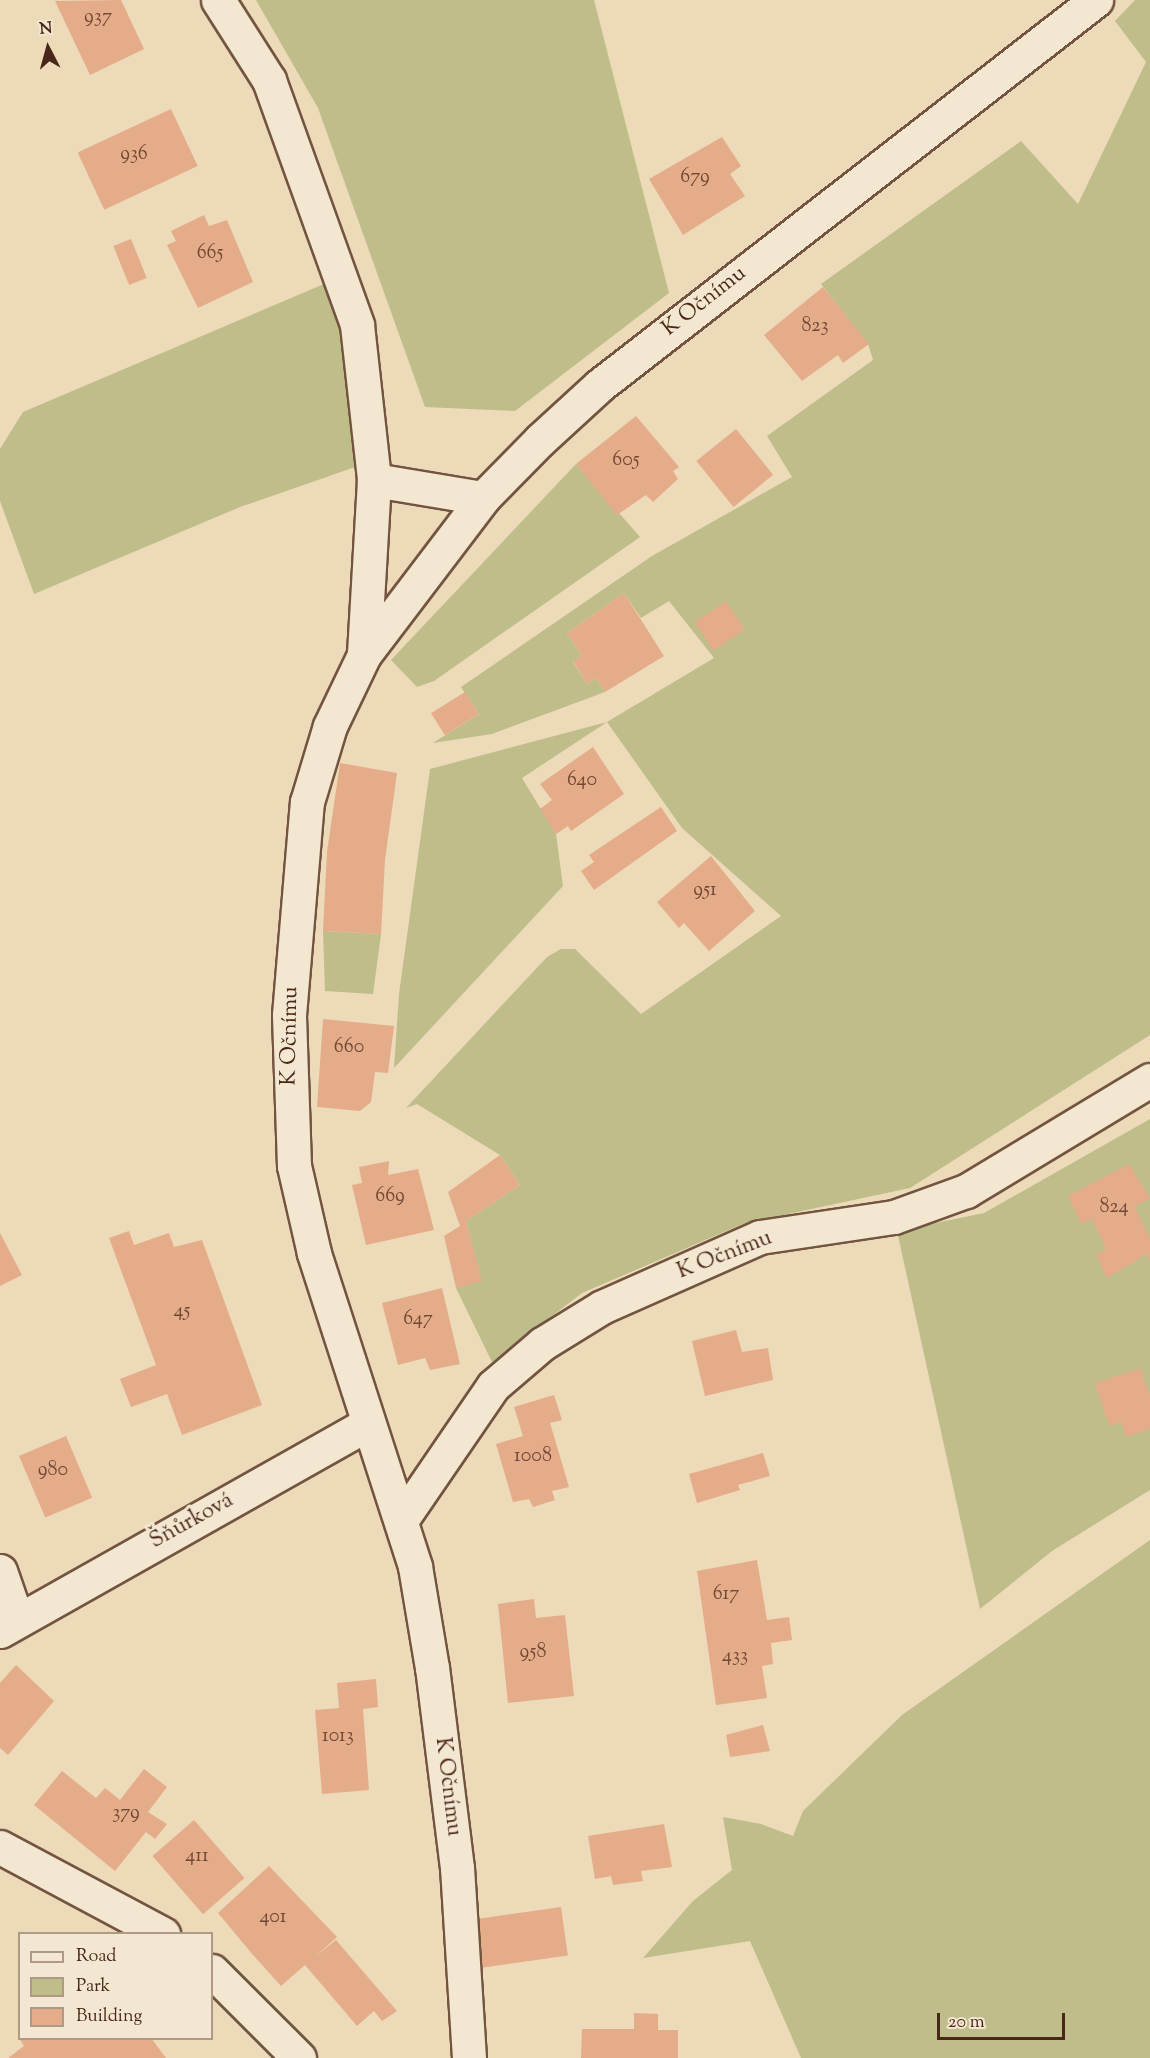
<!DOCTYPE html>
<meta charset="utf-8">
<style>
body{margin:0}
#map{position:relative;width:1150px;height:2058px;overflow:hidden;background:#ecdab8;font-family:"Sorts Mill Goudy",serif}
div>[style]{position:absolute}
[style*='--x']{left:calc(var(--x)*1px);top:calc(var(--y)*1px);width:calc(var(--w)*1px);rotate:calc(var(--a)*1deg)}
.green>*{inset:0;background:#bfbd8a}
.building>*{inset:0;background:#e5ac8a;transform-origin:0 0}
.roads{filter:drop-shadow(2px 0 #725440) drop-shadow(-2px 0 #725440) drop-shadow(0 2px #725440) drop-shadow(0 -2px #725440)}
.minor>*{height:33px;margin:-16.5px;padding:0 16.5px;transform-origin:16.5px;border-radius:16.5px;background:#f3e7d1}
span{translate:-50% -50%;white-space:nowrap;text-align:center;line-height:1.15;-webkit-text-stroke:6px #f3e7d1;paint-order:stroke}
.number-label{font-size:20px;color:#704834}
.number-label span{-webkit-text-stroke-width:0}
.street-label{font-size:22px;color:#492718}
.legend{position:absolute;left:18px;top:1932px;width:195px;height:108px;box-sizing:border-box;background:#f3e7d1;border:2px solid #af9a87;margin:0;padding:8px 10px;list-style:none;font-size:18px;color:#492718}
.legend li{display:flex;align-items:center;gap:12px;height:30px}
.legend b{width:30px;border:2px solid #af9a87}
.north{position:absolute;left:18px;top:18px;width:60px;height:60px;-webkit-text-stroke:4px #f3e7d1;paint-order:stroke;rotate:354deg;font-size:16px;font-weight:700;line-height:24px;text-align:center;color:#492718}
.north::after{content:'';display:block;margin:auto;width:21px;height:27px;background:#492718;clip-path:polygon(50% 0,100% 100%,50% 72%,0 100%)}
.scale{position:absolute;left:937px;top:2013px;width:128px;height:27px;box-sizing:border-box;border:3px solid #492718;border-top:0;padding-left:8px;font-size:18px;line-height:21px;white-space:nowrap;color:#492718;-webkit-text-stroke:4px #f3e7d1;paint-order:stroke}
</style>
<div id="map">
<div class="green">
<div style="clip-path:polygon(256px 0,594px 0,669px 293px,515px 411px,425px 407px,318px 108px)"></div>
<div style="clip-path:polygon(1135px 0,1150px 0,1150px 1035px,910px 1188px,745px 1223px,582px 1293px,492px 1362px,456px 1288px,481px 1280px,466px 1221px,520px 1185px,500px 1155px,417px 1104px,406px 1108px,547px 957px,561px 949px,575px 949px,641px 1014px,781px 916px,682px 828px,607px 722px,522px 778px,556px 834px,563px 886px,394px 1068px,399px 994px,430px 769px,607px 722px,714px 658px,669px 601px,641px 618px,624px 593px,567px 633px,582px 656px,573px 662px,587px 684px,596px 678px,605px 692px,492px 734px,433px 743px,479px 714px,461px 687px,652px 556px,792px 477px,767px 436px,873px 360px,868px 344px,821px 284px,1021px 141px,1078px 204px,1146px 62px,1115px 21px)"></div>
<div style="clip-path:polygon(324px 284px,333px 288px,361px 465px,240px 507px,34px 594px,0 501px,0 449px,23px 412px)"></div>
<div style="clip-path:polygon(576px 464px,640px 537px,434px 681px,417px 687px,391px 660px)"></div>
<div style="clip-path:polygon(323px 931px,381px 934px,373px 994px,325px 991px)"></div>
<div style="clip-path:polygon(1150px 1119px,1150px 1490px,1052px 1551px,980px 1609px,897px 1231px,984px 1213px)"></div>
<div style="clip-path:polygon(1150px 1540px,1150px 2058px,801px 2058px,750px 1941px,643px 1958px,693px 1901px,732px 1870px,723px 1817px,761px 1824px,793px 1836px,803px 1811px,902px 1715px)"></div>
</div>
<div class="building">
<div style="clip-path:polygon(121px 0,144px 49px,90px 75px,55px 1px)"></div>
<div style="left:171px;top:109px;width:63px;height:103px;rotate:65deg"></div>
<div style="clip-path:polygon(722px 137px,741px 166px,730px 174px,745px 196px,683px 235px,649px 179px)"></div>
<div style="clip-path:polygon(204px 215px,209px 226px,227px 220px,253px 282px,198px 308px,167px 245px,176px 241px,171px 231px)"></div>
<div style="left:131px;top:239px;width:42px;height:19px;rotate:68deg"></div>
<div style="clip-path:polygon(823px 287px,869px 344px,843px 363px,838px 355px,802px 381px,764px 335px)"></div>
<div style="clip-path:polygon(636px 416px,679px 467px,673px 471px,678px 479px,653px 502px,646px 495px,617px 515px,576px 464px)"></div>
<div style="left:736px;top:429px;width:59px;height:51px;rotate:51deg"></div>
<div style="clip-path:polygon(624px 593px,664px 656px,605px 692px,596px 678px,587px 684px,573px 661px,582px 656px,567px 633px)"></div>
<div style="left:726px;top:601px;width:34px;height:38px;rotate:56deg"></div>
<div style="left:465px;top:692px;width:26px;height:40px;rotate:58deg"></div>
<div style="clip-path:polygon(593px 747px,624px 794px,571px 831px,568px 826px,556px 834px,540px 809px,552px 800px,540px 784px)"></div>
<div style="clip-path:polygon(340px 763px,397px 773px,385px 860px,381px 934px,323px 931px,327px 852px)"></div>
<div style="clip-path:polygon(661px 807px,677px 831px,594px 890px,581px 871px,594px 862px,589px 855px)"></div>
<div style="clip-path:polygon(711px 856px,755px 911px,709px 951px,684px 923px,679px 928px,657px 902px)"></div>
<div style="clip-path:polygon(323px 1019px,394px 1026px,388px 1073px,375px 1072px,371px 1102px,360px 1111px,317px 1107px)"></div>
<div style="clip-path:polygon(500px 1155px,520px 1185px,466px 1221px,482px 1281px,456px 1288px,444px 1236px,460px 1226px,448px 1192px)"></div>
<div style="clip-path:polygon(389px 1161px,388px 1175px,418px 1169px,434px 1230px,366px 1245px,352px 1185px,362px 1183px,359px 1167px)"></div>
<div style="clip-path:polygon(1129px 1164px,1150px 1198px,1135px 1207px,1150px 1238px,1150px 1261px,1147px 1254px,1107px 1278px,1096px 1255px,1106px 1249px,1092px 1219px,1081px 1224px,1068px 1196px)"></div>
<div style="clip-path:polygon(129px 1231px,134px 1245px,169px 1233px,174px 1247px,202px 1240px,262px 1405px,182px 1435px,167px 1394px,131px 1407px,120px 1379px,156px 1365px,109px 1238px)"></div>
<div style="clip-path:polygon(0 1233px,22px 1275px,0 1286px)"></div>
<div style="clip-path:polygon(442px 1288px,460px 1364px,430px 1370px,425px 1358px,398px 1365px,382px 1303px)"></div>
<div style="clip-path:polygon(736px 1330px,742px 1352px,768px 1348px,773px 1380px,705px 1396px,692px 1341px)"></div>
<div style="clip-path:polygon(1140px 1368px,1150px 1396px,1150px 1429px,1126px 1437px,1121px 1422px,1109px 1426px,1095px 1383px)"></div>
<div style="clip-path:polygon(554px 1395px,562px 1420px,550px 1423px,569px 1487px,552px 1491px,555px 1500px,533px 1507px,529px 1499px,513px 1502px,496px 1444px,523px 1436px,514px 1407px)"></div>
<div style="left:66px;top:1436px;width:67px;height:51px;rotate:67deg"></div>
<div style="clip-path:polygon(763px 1453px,770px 1476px,738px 1485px,740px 1490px,697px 1503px,689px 1474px)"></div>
<div style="clip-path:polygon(757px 1560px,767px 1620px,789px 1617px,792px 1640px,771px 1643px,773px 1664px,762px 1666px,767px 1698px,716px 1705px,697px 1571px)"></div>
<div style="clip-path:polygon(534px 1599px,536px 1618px,565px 1615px,574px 1696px,508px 1703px,498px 1604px)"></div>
<div style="clip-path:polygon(16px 1665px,54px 1701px,8px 1755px,0 1748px,0 1683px)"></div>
<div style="clip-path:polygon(376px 1679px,378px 1707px,363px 1709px,369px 1790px,322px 1794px,315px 1710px,339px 1708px,337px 1683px)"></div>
<div style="clip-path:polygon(763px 1725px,770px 1751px,730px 1757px,726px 1735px)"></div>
<div style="clip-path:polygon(144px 1769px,167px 1787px,148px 1812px,167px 1824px,155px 1839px,146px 1832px,115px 1871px,34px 1805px,62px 1771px,96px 1798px,105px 1788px,120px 1800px)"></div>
<div style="left:194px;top:1820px;width:77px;height:55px;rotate:49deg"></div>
<div style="clip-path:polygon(664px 1824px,672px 1867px,641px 1871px,643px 1881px,613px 1885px,611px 1876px,595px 1879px,588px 1836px)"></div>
<div style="clip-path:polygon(269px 1866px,337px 1937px,315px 1957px,336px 1940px,397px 2011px,382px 2021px,374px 2011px,357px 2026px,305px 1965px,281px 1986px,253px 1955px,218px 1913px)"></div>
<div style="left:561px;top:1907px;width:49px;height:98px;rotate:82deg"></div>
<div style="clip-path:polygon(634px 2013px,658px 2014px,658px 2030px,678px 2030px,678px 2058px,581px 2058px,582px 2029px,634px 2029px)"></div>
<div style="clip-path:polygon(19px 2038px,151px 2038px,166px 2058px,8px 2058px,24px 2046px)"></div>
</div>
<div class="roads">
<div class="minor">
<div style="--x:218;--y:0;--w:95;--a:57.5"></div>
<div style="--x:269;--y:80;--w:260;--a:70.2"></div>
<div style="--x:357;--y:325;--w:156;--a:83.7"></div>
<div style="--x:374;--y:480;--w:175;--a:93.3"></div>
<div style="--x:374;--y:480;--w:110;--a:9.4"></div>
<div style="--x:402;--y:1519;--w:161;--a:-55.6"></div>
<div style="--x:493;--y:1386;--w:65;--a:-40.6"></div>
<div style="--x:542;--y:1344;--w:70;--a:-31.7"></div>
<div style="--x:602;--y:1307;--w:173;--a:-23.9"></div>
<div style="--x:760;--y:1237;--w:135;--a:-8.5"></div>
<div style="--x:894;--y:1217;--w:77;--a:-19.9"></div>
<div style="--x:966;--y:1191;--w:215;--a:-31.1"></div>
<div style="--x:0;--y:1571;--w:52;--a:70.9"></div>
<div style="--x:0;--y:1631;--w:421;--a:-29.4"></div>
<div style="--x:0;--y:1847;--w:185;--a:28.1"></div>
<div style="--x:212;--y:1971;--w:123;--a:45"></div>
<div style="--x:469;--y:2058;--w:190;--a:-93.6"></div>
<div style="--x:457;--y:1868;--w:202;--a:-97.1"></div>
<div style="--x:432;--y:1668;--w:103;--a:-99.5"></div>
<div style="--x:415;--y:1566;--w:329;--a:-107.9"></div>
<div style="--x:314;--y:1253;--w:89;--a:-102.9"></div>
<div style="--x:294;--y:1166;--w:151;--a:-91.9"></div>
<div style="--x:289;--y:1015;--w:214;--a:-85.2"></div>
<div style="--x:307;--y:802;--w:79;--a:-73.2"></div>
<div style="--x:330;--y:726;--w:79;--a:-64.4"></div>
<div style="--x:364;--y:655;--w:197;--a:-52.8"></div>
<div style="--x:483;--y:498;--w:81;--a:-45.5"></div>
<div style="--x:540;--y:440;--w:81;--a:-42.5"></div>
<div style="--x:600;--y:385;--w:628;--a:-37.82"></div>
</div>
</div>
<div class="number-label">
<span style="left:98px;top:17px">937</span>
<span style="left:134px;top:154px">936</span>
<span style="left:695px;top:177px">679</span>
<span style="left:210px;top:253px">665</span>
<span style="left:815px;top:326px">823</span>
<span style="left:626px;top:460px">605</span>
<span style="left:582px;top:780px">640</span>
<span style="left:705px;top:890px">951</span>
<span style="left:349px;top:1047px">660</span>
<span style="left:390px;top:1196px">669</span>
<span style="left:1114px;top:1207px">824</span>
<span style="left:182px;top:1311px">45</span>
<span style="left:418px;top:1319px">647</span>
<span style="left:533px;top:1456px">1008</span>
<span style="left:53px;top:1470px">980</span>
<span style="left:726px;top:1594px">617</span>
<span style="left:533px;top:1652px">958</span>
<span style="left:735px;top:1656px">433</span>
<span style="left:338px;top:1736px">1013</span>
<span style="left:126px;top:1813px">379</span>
<span style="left:197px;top:1856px">411</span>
<span style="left:273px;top:1917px">401</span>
</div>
<div class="street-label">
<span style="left:705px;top:302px;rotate:-38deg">K Očnímu</span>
<span style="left:291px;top:1036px;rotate:-89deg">K Očnímu</span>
<span style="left:725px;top:1256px;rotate:-21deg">K Očnímu</span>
<span style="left:192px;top:1522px;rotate:-29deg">Šňůrková</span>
<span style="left:447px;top:1787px;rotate:83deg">K Očnímu</span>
</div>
<ul class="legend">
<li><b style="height:8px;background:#f3e7d1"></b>Road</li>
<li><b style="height:16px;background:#bfbd8a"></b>Park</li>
<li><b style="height:16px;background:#e5ac8a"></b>Building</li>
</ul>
<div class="north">N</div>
<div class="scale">20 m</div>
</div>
